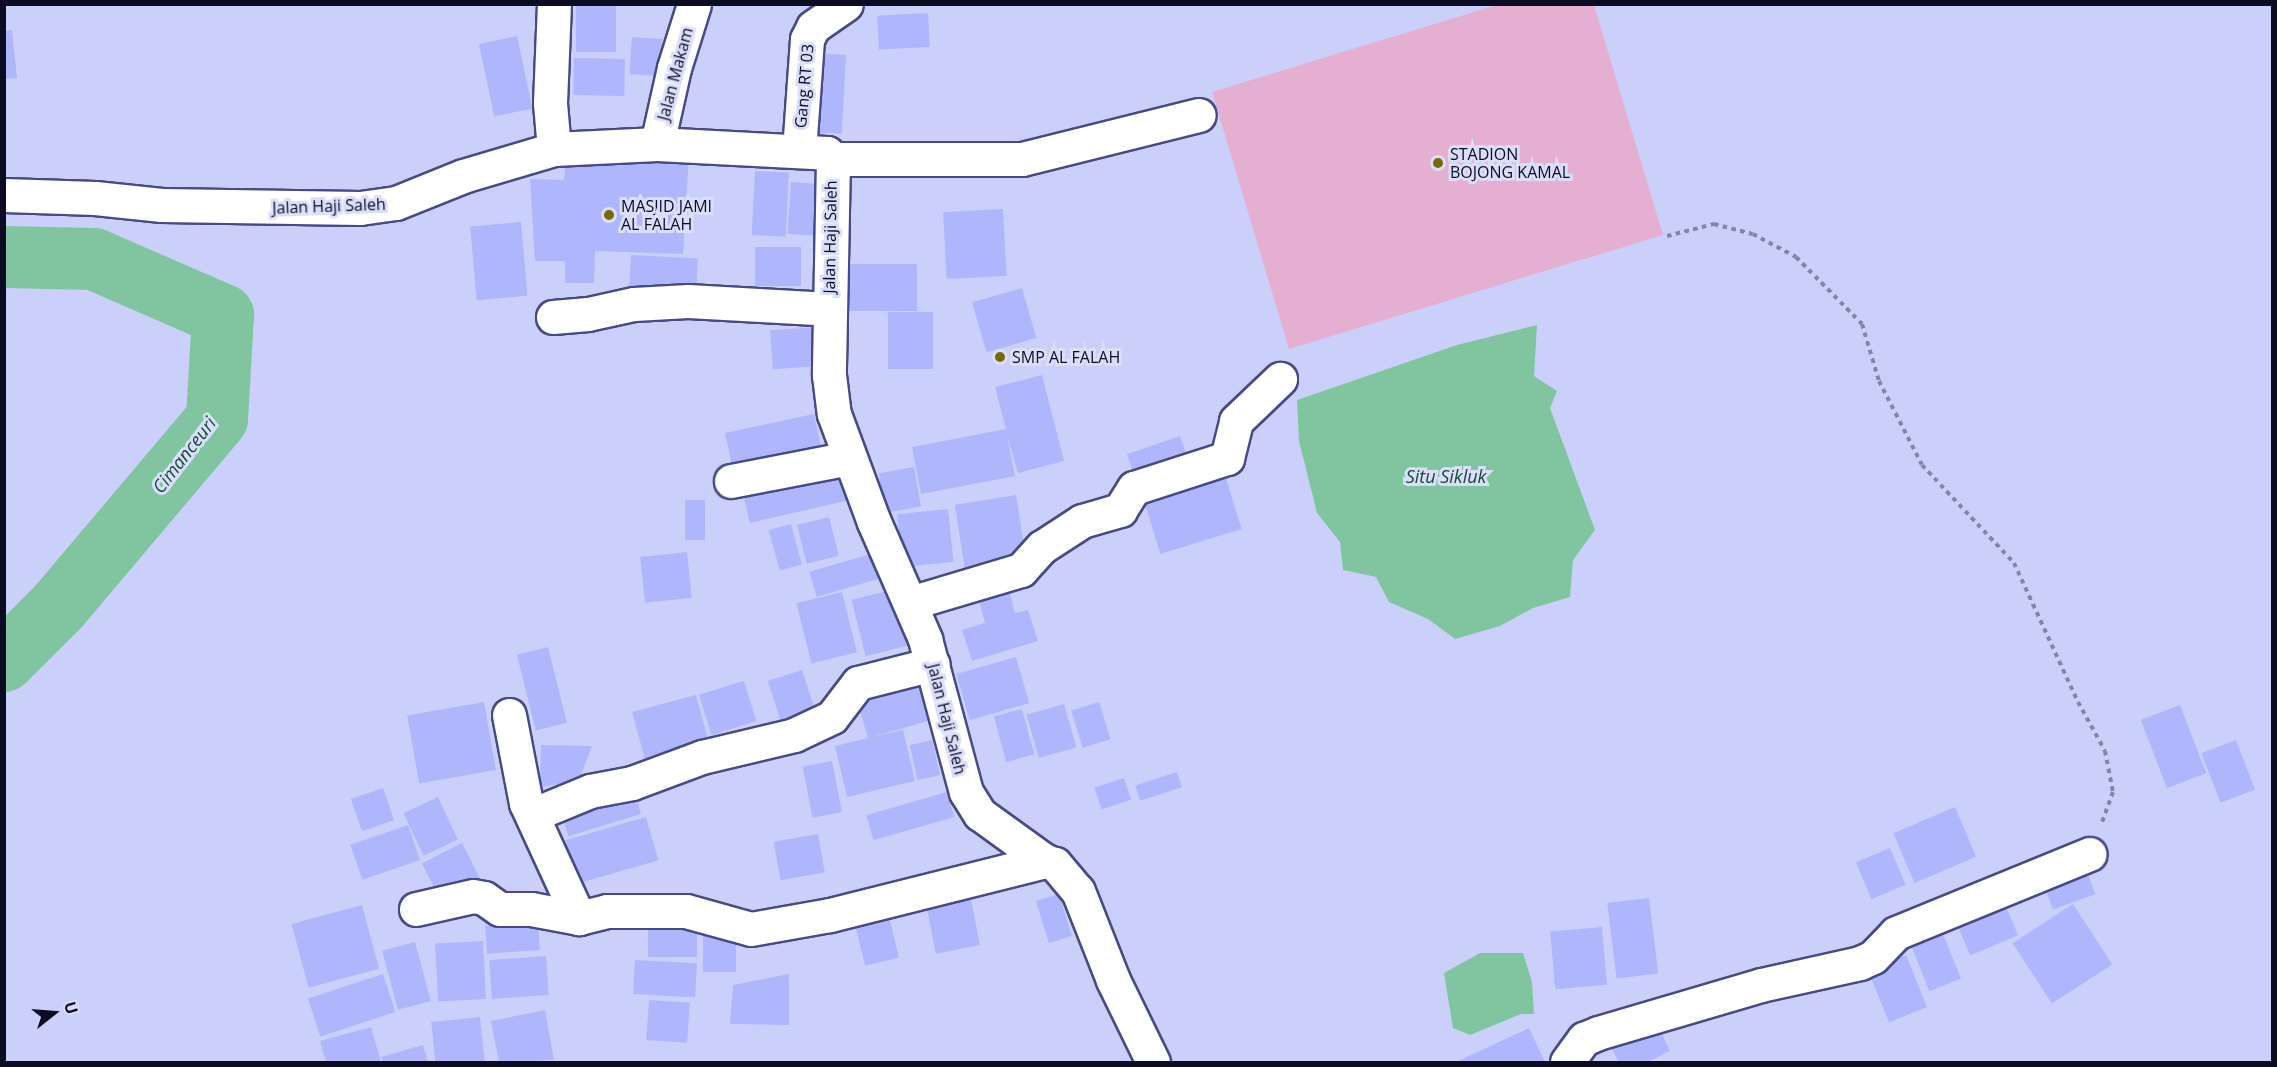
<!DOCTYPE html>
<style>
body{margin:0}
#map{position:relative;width:2277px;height:1067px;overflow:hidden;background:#cbd0fb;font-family:"Open Sans",sans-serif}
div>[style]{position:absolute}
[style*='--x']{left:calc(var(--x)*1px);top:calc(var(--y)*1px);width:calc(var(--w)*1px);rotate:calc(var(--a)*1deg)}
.green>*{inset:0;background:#e4afd1}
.water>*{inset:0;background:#80c5a0}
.river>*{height:62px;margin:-31px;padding:0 31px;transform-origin:31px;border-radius:31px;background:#80c5a0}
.building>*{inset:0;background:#afb6fb;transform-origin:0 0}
.path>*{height:4px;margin-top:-2px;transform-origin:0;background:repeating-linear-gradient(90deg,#8386ab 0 4.5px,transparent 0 9px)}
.roads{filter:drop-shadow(2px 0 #484a87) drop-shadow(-2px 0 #484a87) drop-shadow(0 2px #484a87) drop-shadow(0 -2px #484a87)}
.minor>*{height:33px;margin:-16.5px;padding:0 16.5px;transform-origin:16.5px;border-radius:16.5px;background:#fff}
.dots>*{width:16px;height:16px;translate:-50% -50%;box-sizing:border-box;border:3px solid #dbdefb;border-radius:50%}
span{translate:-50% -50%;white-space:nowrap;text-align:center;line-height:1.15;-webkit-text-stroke:6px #dbdefb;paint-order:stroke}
.street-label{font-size:16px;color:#0b0b24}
.poi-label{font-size:16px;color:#0b0b24}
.left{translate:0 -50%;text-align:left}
.water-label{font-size:18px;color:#144b32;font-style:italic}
.frame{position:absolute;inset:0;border:6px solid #0b0b24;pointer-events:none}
.north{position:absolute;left:24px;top:983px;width:60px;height:60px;-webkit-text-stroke:4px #dbdefb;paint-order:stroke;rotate:73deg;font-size:16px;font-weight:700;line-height:24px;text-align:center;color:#0b0b24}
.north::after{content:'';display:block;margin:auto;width:21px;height:27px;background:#0b0b24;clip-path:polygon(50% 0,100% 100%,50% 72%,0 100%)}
</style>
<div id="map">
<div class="green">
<div style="clip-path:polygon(1500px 4px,1594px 5px,1663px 235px,1289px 349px,1212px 92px)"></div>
</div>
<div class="water">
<div style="clip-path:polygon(1537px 325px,1534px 376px,1557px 391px,1550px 408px,1595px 530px,1573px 560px,1570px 597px,1533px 608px,1500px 626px,1455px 639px,1428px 619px,1389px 602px,1376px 577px,1343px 570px,1340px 542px,1317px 513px,1299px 441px,1297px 400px,1457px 345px)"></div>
<div style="clip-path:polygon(1480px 953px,1523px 953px,1532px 982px,1534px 1014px,1521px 1014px,1470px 1035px,1453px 1028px,1444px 973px)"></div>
</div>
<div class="river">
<div style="--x:4;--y:257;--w:90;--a:1.3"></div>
<div style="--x:94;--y:259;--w:141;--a:23.5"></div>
<div style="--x:223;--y:315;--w:104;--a:93.3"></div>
<div style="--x:217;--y:419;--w:245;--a:130.2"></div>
<div style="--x:59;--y:606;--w:78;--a:135"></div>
</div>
<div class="building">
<div style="left:576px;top:4px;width:40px;height:48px"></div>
<div style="left:928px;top:13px;width:34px;height:51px;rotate:87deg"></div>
<div style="clip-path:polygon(12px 30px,17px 78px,4px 79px,4px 31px)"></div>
<div style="left:517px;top:36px;width:74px;height:39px;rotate:78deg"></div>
<div style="left:632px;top:37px;width:30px;height:37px;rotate:4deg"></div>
<div style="left:810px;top:53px;width:36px;height:79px;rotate:3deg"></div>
<div style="left:574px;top:58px;width:51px;height:37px;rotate:1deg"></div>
<div style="clip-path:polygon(566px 152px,689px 154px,683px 254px,595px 251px,594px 283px,565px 283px,565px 261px,535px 261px,530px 179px,564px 180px)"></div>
<div style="left:755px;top:171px;width:34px;height:64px;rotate:3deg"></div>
<div style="left:791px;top:182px;width:31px;height:52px;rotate:4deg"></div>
<div style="left:1003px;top:209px;width:67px;height:60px;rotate:87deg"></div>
<div style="left:521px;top:222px;width:74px;height:51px;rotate:85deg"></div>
<div style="left:755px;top:247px;width:46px;height:39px"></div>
<div style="left:631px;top:255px;width:67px;height:31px;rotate:3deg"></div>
<div style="left:850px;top:264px;width:67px;height:47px"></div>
<div style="left:1022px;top:288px;width:52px;height:52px;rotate:74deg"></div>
<div style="left:888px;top:312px;width:45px;height:57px"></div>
<div style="left:818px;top:327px;width:39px;height:48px;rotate:86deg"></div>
<div style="clip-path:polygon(1042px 375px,1064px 461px,1018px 473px,1007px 435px,1015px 476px,921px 494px,912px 447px,1006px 429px,995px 387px)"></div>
<div style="left:814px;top:414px;width:38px;height:91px;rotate:78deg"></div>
<div style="left:1180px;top:436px;width:28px;height:56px;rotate:71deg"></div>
<div style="left:1222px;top:465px;width:67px;height:85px;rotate:73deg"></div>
<div style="left:914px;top:467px;width:40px;height:36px;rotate:80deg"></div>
<div style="left:842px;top:473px;width:28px;height:101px;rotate:77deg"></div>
<div style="left:1016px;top:495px;width:65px;height:62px;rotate:81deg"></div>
<div style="left:685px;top:500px;width:20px;height:40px"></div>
<div style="left:948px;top:509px;width:53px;height:51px;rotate:84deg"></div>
<div style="left:829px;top:517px;width:40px;height:33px;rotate:76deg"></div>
<div style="left:791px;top:524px;width:42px;height:23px;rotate:75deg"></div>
<div style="left:687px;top:552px;width:46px;height:47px;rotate:84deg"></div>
<div style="left:871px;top:554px;width:26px;height:64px;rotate:74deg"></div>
<div style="clip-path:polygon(1006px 580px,1015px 613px,1028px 610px,1038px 641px,972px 661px,962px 630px,985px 623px,976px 589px)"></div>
<div style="left:899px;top:588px;width:58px;height:49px;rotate:76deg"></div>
<div style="left:842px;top:592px;width:62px;height:47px;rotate:76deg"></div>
<div style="left:548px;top:647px;width:78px;height:32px;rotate:76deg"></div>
<div style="left:1016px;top:657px;width:48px;height:62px;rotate:74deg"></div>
<div style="left:802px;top:670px;width:45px;height:36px;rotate:72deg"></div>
<div style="clip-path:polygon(921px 679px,932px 720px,871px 737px,903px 730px,915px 781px,847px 797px,835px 746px,868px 738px,856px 698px)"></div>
<div style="left:744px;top:681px;width:42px;height:47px;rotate:73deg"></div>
<div style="left:696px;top:695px;width:50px;height:66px;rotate:75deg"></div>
<div style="left:484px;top:702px;width:69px;height:78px;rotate:80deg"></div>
<div style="left:1099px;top:702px;width:39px;height:29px;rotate:73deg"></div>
<div style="left:1064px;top:704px;width:45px;height:39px;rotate:74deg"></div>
<div style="left:2180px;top:705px;width:73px;height:42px;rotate:69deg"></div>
<div style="left:1022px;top:709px;width:47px;height:29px;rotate:75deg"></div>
<div style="left:932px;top:740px;width:36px;height:23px;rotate:77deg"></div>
<div style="left:2236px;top:740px;width:53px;height:37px;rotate:69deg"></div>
<div style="clip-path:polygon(541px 745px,592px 746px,579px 781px,540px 787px)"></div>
<div style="left:832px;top:761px;width:52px;height:30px;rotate:79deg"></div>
<div style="left:1177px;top:772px;width:16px;height:44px;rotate:72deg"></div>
<div style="left:1124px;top:778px;width:23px;height:31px;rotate:72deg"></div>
<div style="left:383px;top:788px;width:34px;height:34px;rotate:71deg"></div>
<div style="left:634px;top:791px;width:24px;height:76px;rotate:73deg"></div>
<div style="left:947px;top:792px;width:26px;height:84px;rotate:74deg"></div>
<div style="left:438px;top:797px;width:47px;height:38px;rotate:65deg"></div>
<div style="left:1955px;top:807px;width:54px;height:67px;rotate:67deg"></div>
<div style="left:646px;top:817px;width:45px;height:84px;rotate:74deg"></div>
<div style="left:408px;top:825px;width:37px;height:61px;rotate:71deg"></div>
<div style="left:818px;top:834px;width:39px;height:45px;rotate:80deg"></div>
<div style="left:462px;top:843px;width:39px;height:45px;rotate:63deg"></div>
<div style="left:1890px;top:848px;width:40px;height:37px;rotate:67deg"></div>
<div style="left:2085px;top:866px;width:30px;height:45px;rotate:70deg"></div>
<div style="left:970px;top:894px;width:52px;height:45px;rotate:79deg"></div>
<div style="left:1059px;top:894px;width:44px;height:24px;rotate:73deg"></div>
<div style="left:1649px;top:898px;width:76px;height:42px;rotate:83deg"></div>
<div style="left:2004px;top:902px;width:36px;height:52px;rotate:67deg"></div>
<div style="left:2073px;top:904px;width:72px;height:72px;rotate:57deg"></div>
<div style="left:362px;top:905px;width:66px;height:73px;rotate:75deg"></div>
<div style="left:886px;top:905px;width:54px;height:35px;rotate:76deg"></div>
<div style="left:648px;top:917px;width:49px;height:40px"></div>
<div style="left:538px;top:922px;width:28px;height:53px;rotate:86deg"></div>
<div style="left:1602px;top:927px;width:58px;height:52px;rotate:85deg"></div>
<div style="left:736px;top:933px;width:39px;height:33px;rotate:90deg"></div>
<div style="left:1943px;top:934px;width:48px;height:34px;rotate:68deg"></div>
<div style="left:483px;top:941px;width:58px;height:48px;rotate:87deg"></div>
<div style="left:415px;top:942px;width:61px;height:34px;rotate:75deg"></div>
<div style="left:1906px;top:955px;width:56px;height:41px;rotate:68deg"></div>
<div style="left:546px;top:956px;width:39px;height:57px;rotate:86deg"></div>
<div style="left:635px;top:960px;width:62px;height:34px;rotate:3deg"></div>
<div style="left:383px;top:974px;width:40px;height:79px;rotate:72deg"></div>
<div style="clip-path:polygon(789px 974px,789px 1025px,730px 1024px,733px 985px)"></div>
<div style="left:649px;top:1000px;width:41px;height:40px;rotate:4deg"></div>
<div style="clip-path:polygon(545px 1010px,554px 1060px,499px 1062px,491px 1021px)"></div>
<div style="left:480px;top:1017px;width:45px;height:49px;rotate:84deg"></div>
<div style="clip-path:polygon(1655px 1020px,1670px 1051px,1648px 1062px,1619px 1062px,1609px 1044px)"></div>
<div style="clip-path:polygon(371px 1027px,381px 1062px,326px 1062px,320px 1041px)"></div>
<div style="clip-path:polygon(1529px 1028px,1545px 1062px,1456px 1062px)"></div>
<div style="clip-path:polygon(423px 1045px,428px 1062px,383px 1062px,381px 1057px)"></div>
</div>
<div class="path">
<div style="--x:1667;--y:236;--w:49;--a:-14.3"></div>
<div style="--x:1714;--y:224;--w:40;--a:14.4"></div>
<div style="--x:1753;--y:234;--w:49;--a:28.1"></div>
<div style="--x:1796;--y:257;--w:94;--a:45.4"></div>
<div style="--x:1862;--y:324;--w:59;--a:73.4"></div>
<div style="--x:1879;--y:381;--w:94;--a:62.9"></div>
<div style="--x:1922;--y:465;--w:134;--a:46.8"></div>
<div style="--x:2014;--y:563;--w:153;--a:65.3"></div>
<div style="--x:2078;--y:702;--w:56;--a:61.1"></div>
<div style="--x:2105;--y:751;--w:42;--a:79"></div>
<div style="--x:2113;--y:792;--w:33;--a:110"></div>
</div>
<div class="roads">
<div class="minor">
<div style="--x:657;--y:144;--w:78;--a:-77.4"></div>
<div style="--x:674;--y:68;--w:67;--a:-72.6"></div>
<div style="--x:554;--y:149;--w:46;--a:-95"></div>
<div style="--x:550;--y:103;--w:99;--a:-87.7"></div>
<div style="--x:799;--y:151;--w:112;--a:-85.9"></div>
<div style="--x:807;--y:39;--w:13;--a:-63"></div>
<div style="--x:813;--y:27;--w:40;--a:-34.9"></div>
<div style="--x:833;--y:159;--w:189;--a:0"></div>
<div style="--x:1022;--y:159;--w:182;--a:-14"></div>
<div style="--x:4;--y:195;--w:91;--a:1.9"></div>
<div style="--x:95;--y:198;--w:67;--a:6"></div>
<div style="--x:162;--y:205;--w:198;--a:0.9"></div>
<div style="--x:360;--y:208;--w:36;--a:-8"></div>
<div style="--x:396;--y:203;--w:72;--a:-21.9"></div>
<div style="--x:463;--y:176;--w:95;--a:-16.5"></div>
<div style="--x:554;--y:149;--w:103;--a:-2.8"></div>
<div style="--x:657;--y:144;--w:170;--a:3"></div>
<div style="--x:827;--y:153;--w:8;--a:45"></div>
<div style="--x:833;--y:159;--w:216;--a:91.1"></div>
<div style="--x:829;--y:375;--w:39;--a:83"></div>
<div style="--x:834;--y:414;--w:115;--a:69.7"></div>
<div style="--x:874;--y:522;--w:128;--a:66.4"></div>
<div style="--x:925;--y:639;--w:158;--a:75"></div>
<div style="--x:966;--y:792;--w:26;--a:58"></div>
<div style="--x:980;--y:814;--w:80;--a:35.9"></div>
<div style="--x:1045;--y:861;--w:10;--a:17"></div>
<div style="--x:1055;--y:864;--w:35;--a:50"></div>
<div style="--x:1078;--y:891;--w:96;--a:68.5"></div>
<div style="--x:1113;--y:980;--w:91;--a:64"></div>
<div style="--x:553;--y:317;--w:35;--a:-5"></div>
<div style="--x:588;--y:314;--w:47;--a:-12.3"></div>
<div style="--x:634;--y:304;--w:54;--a:-3.2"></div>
<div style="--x:688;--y:301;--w:141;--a:3.2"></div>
<div style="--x:731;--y:481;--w:120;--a:-11"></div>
<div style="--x:910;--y:603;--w:116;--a:-16.6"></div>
<div style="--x:1021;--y:570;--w:31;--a:-48"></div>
<div style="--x:1042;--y:547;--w:48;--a:-33"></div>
<div style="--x:1082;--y:521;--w:40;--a:-16"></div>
<div style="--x:1120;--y:510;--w:26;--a:-58"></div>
<div style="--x:1134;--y:488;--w:98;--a:-17.9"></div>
<div style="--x:1227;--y:458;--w:38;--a:-76"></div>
<div style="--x:1236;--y:421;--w:61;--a:-43.7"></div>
<div style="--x:509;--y:715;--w:90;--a:79.1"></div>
<div style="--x:526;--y:803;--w:127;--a:65.3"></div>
<div style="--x:532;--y:815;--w:63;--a:-22.5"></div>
<div style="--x:590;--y:791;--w:43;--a:-10.8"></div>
<div style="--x:632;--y:783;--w:75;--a:-20.4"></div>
<div style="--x:702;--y:757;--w:95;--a:-13.4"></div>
<div style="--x:794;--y:735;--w:42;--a:-25.3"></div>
<div style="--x:832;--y:717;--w:43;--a:-52.6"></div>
<div style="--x:858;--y:683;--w:77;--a:-14.2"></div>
<div style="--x:416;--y:909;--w:58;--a:-12.8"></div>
<div style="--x:473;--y:896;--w:11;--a:10"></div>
<div style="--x:484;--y:898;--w:19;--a:35"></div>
<div style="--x:500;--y:909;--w:31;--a:0"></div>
<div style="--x:531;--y:909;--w:49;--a:10.6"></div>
<div style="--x:579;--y:918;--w:29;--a:-14"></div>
<div style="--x:607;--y:911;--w:79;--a:0"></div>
<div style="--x:686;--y:911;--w:67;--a:15.5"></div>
<div style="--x:751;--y:929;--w:80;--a:-10"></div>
<div style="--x:830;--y:915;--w:222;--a:-14.1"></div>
<div style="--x:1567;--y:1062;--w:29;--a:-54"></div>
<div style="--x:1584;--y:1039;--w:15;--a:-23"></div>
<div style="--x:1598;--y:1033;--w:170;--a:-16.4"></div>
<div style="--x:1761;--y:985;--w:101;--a:-12.5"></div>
<div style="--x:1860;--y:963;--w:14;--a:-25"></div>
<div style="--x:1873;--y:957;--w:33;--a:-46"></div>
<div style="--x:1896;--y:933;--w:209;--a:-22.2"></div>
</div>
</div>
<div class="dots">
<div style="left:1438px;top:163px;background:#786a02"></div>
<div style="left:609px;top:215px;background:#786a02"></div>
<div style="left:1000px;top:357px;background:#786a02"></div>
</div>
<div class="street-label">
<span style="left:675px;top:74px;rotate:-75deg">Jalan Makam</span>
<span style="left:804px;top:86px;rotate:-85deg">Gang RT 03</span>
<span style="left:329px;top:206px;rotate:-2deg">Jalan Haji Saleh</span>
<span style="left:830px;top:237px;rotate:-89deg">Jalan Haji Saleh</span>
<span style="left:947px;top:719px;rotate:76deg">Jalan Haji Saleh</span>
</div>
<div class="poi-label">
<span class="left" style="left:1450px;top:163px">STADION<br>BOJONG KAMAL</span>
<span class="left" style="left:621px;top:215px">MASJID JAMI<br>AL FALAH</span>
<span class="left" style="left:1012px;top:357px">SMP AL FALAH</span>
</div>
<div class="water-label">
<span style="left:184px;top:455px;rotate:-52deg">Cimanceuri</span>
<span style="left:1446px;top:476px">Situ Sikluk</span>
</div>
<div class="frame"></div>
<div class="north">U</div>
</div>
